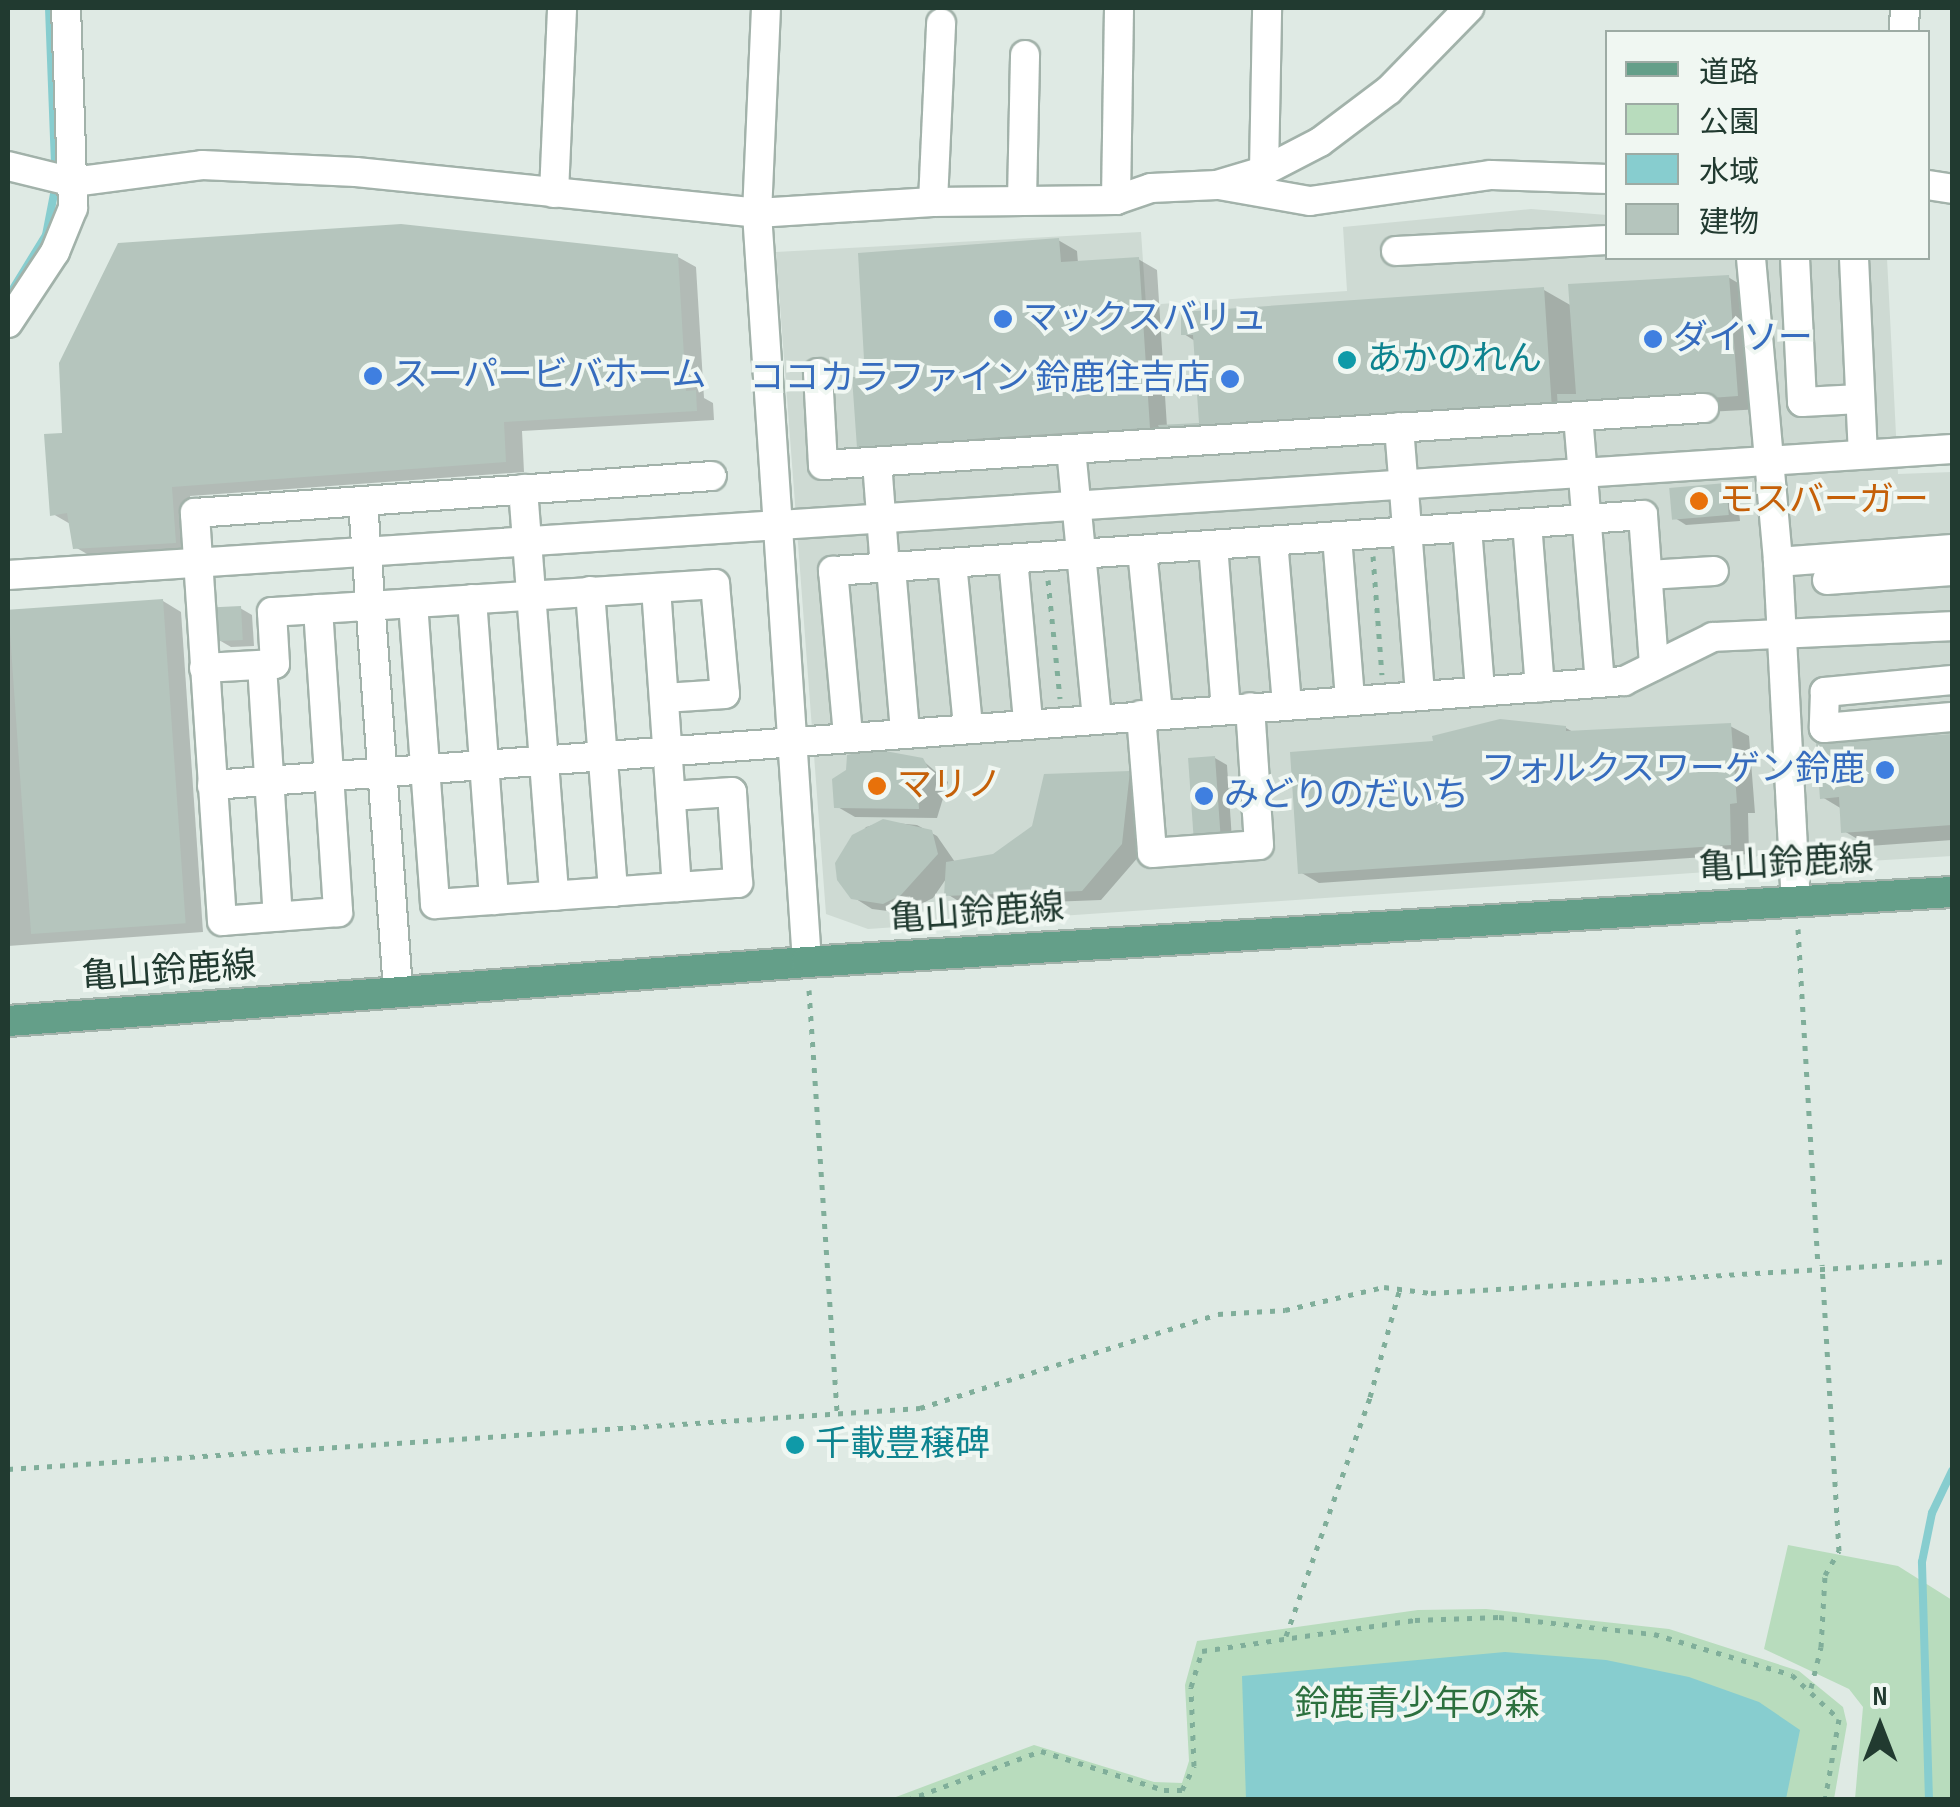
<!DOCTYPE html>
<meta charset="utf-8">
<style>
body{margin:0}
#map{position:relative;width:1960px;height:1807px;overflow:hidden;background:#dfeae4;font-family:"Sofia Sans Condensed","Noto Sans JP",sans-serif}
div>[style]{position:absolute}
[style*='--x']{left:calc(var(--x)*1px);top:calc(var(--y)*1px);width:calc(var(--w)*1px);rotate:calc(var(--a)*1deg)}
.built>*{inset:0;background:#cedad3}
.green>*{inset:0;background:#b8dcbd}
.water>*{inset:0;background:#87cdcf}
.shadow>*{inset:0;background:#0003}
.stream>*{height:8px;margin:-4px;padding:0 4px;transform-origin:4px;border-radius:4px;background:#87cdcf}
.building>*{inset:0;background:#b5c5bd;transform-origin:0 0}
.path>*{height:5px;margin-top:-2.5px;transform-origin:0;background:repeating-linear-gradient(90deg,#80ae9a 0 5px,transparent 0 13px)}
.roads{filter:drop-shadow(2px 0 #a2b2aa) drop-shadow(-2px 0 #a2b2aa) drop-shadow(0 2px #a2b2aa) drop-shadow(0 -2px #a2b2aa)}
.minor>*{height:28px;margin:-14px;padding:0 14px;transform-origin:14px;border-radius:14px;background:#fff}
.major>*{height:30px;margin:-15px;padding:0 15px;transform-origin:15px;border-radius:15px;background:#649f89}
.dots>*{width:28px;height:28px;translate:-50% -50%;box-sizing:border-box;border:5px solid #f0f7f2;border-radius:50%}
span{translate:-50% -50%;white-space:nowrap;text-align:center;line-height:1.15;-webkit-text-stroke:8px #f0f7f2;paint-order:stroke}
.shop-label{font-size:35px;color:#366cbe}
.left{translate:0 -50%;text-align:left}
.right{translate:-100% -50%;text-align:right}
.culture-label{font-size:35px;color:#0d838f}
.food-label{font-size:35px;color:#c56008}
.street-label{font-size:35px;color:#213a30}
.park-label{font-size:35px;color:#2c703e}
.frame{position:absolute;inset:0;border:10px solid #213a30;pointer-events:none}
.legend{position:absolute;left:1605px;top:30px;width:325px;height:230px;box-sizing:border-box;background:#f0f7f2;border:2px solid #9daba4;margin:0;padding:12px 18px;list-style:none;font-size:30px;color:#213a30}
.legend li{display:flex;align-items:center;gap:20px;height:50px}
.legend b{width:50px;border:2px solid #9daba4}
.north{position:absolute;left:1830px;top:1677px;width:100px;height:100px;-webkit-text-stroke:8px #f0f7f2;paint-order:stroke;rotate:0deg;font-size:28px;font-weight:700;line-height:40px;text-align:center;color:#213a30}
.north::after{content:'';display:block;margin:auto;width:35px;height:45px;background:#213a30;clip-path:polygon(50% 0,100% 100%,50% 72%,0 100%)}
</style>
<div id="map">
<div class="built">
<div style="clip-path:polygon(1531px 209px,1607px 215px,1608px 258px,1887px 258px,1898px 474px,1952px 472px,1952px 856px,1852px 862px,1830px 849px,1763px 852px,1737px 870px,868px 929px,826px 914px,776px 252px,1141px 232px,1146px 305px,1347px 291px,1343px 227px)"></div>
</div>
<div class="green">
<div style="clip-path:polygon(1788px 1545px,1898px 1566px,1952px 1600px,1952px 1799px,1855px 1799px,1863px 1707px,1849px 1689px,1764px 1649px)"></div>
<div style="clip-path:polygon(1486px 1609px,1669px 1629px,1799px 1671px,1843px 1707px,1847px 1724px,1834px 1799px,888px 1800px,1034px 1745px,1154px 1782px,1182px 1783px,1189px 1761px,1185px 1685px,1197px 1641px,1418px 1610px)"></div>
</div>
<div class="water">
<div style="clip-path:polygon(1505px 1652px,1606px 1660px,1689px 1677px,1759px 1702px,1800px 1730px,1786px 1799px,1246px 1799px,1242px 1676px)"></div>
</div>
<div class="shadow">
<div style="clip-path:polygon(1058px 240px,1077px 251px,1078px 263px,1138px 259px,1157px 270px,1167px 427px,1201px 425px,1195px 341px,1184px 334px,1544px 290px,1572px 306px,1728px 277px,1753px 292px,1762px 409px,878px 457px,860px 446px,868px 379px)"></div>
<div style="clip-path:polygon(678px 257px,696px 267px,704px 398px,713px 403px,714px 420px,522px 431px,524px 472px,190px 496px,194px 552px,94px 558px,75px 547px,72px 525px,53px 514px,64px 435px)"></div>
<div style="clip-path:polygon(1726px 485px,1737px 492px,1740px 521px,1686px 525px,1675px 518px)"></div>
<div style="clip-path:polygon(163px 601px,181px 612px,203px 932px,8px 946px,8px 611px)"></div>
<div style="clip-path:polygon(240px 608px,252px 615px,254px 646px,231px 647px,219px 640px)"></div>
<div style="clip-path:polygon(1730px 726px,1749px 736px,1755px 813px,1748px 813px,1749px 854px,1319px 883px,1300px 872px,1436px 743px,1566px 728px,1575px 733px)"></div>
<div style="clip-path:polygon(1952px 737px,1952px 840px,1869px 846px,1844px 831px,1842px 809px,1822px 797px,1818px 745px)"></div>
<div style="clip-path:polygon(1215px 758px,1227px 765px,1232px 840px,1208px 842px,1196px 835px)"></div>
<div style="clip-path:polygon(922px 760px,948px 782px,937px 818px,855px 817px,836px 806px)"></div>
<div style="clip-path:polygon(1130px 774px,1148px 785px,1140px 855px,1101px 900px,965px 905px,947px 894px,948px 876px,933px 898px,903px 913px,872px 909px,853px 897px,838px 864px,866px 827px,884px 822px,917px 825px,937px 836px,955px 862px,994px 856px)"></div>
</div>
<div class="stream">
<div style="--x:49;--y:8;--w:156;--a:87.8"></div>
<div style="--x:8;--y:297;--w:73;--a:-58.5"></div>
<div style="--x:46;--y:235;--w:42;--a:-79"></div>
<div style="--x:1929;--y:1800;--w:238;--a:-91.7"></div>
<div style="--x:1922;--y:1562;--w:50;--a:-78.5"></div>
<div style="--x:1932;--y:1513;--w:47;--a:-64.5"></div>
</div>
<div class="building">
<div style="clip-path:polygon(401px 224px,678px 254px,686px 391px,696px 390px,697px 411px,504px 422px,506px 462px,172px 487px,176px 543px,73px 549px,67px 513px,50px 516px,44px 434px,62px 433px,59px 363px,118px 243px)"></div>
<div style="clip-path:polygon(1059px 238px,1061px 262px,1139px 257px,1150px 428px,1130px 429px,1131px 439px,1095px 442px,1094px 431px,974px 439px,973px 450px,857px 448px,852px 377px,865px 377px,858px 253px)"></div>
<div style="clip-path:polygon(1729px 275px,1738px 396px,1558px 409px,1557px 394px,1576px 394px,1568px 284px)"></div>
<div style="clip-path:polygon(1544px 287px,1552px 409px,1161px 432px,1158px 425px,1199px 423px,1193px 335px,1181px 335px,1181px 312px)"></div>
<div style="left:1726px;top:483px;width:32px;height:57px;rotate:85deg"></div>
<div style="left:163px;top:599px;width:325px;height:155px;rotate:86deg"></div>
<div style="left:241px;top:606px;width:34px;height:26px;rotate:87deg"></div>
<div style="clip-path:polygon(1500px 719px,1566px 726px,1566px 731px,1731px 723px,1737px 803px,1730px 804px,1731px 845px,1298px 874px,1290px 752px,1433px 741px,1432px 736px)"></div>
<div style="clip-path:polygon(1952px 734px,1952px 825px,1841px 833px,1839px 797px,1820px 799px,1816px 743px)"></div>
<div style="clip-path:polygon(874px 749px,923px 758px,930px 771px,918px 793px,919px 809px,834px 808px,832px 779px,846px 770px,847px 755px)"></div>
<div style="left:1215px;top:756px;width:78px;height:27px;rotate:86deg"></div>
<div style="clip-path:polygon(1130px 771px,1122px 844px,1082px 891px,944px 896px,946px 862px,993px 854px,1032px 826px,1044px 774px)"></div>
<div style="clip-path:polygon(883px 819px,932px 830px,938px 854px,901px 895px,883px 904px,851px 899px,837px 880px,835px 863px,852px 835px)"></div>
</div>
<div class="path">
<div style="--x:1373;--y:556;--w:119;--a:85.7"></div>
<div style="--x:1048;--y:580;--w:119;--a:84.2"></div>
<div style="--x:1798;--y:929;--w:337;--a:86.6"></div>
<div style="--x:809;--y:990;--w:424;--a:86.2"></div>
<div style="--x:8;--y:1469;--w:914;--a:-3.83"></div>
<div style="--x:920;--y:1408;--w:312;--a:-17.5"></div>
<div style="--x:1218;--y:1314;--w:67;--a:-3.4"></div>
<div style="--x:1285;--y:1310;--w:102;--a:-13.1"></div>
<div style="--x:1384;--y:1287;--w:47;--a:7.3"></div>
<div style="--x:1431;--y:1293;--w:522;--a:-3.51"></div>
<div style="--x:1286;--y:1636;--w:253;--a:-70.6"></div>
<div style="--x:1370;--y:1397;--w:113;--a:-74.6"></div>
<div style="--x:1811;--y:1688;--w:42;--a:-76.3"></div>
<div style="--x:1821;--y:1647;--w:72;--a:-86.8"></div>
<div style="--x:1825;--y:1575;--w:28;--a:-60"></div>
<div style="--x:1839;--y:1551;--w:287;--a:-93.4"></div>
<div style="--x:907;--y:1800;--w:143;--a:-20.1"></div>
<div style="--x:1041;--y:1751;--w:129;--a:17.6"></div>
<div style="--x:1164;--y:1790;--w:18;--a:0"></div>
<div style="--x:1182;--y:1790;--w:27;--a:-63"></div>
<div style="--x:1194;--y:1766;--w:79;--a:-92.2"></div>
<div style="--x:1191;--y:1687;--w:38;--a:-73"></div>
<div style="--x:1202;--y:1651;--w:215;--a:-8.3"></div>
<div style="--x:1415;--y:1620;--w:84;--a:-2"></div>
<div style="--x:1499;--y:1617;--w:156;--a:6.3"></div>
<div style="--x:1654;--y:1634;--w:144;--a:16.5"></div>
<div style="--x:1792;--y:1675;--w:64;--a:43.1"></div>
<div style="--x:1839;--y:1719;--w:82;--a:99.8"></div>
</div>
<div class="roads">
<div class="minor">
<div style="--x:766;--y:8;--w:205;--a:92.5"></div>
<div style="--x:757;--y:213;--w:751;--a:86.18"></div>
<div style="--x:1904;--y:32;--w:24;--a:-88"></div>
<div style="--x:8;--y:166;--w:67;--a:13.8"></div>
<div style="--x:73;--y:182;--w:130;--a:-7.5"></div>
<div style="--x:202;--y:165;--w:154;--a:2.6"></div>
<div style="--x:356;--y:172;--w:403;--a:5.8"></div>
<div style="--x:757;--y:213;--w:176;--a:-3.6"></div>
<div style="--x:933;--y:202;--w:183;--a:-0.6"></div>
<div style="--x:1116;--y:200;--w:37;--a:-19"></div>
<div style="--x:1151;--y:188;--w:66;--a:-2.6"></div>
<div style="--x:1217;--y:185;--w:49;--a:-16.6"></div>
<div style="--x:1264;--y:171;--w:63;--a:-27.4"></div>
<div style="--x:1320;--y:142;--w:86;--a:-37"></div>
<div style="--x:1389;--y:90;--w:115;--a:-45.7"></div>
<div style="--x:1264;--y:171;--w:163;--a:-88.9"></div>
<div style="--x:1219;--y:185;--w:92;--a:10"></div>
<div style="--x:1310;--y:201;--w:183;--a:-8.2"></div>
<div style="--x:1491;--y:175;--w:117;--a:2"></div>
<div style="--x:1928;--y:185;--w:24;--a:9"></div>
<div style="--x:554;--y:193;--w:185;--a:-87.5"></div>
<div style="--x:1022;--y:200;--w:145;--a:-88.8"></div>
<div style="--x:1116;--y:200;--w:192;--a:-89.1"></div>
<div style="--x:933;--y:202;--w:179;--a:-87.4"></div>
<div style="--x:1396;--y:251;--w:212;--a:-3"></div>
<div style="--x:1751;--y:258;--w:305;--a:84.9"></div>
<div style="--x:1778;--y:562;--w:339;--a:87"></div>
<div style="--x:1795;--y:258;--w:144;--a:87.2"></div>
<div style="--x:1802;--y:402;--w:58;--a:-3"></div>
<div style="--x:1854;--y:258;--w:196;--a:87.4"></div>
<div style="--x:8;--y:323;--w:85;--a:-56.5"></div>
<div style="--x:55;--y:252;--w:48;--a:-67.8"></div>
<div style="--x:73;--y:208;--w:200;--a:-92"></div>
<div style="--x:818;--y:373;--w:92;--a:86.9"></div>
<div style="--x:823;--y:465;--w:883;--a:-3.7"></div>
<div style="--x:1578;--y:416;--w:267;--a:85.3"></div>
<div style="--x:1399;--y:427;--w:269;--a:85.5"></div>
<div style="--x:1071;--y:449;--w:270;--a:84.5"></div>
<div style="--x:877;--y:462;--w:106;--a:85.7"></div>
<div style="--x:523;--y:489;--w:408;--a:85.6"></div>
<div style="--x:363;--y:502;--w:491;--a:85.9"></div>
<div style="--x:1527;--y:523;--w:165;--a:85.5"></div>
<div style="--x:1467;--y:528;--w:164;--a:85.4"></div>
<div style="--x:1337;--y:537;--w:164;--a:85.4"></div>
<div style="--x:1273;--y:541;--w:164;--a:85.1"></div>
<div style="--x:1213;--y:545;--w:165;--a:85.5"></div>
<div style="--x:1142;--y:550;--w:164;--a:84.4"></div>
<div style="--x:1013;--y:559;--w:164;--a:84.7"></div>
<div style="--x:1778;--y:562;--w:174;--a:-4.3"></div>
<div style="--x:952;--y:563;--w:164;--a:84.4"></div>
<div style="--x:891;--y:568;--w:164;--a:85.1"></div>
<div style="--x:8;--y:575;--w:1948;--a:-3.71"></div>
<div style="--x:1648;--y:575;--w:66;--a:-3.5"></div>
<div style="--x:1827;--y:580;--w:125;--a:-4.1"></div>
<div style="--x:656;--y:588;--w:300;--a:86"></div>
<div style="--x:590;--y:591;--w:302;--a:85.6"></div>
<div style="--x:472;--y:599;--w:302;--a:85.8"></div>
<div style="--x:413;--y:603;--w:302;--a:85.8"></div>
<div style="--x:435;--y:904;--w:304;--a:-4"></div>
<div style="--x:738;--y:883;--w:91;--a:-93.8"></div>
<div style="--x:732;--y:792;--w:61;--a:176.2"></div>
<div style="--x:318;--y:609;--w:304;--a:86.2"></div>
<div style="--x:338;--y:912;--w:116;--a:175.6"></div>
<div style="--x:222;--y:921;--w:409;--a:-93.8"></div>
<div style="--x:195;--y:513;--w:518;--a:-4.09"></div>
<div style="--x:262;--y:665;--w:252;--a:86.4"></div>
<div style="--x:204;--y:668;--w:71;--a:-3.2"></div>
<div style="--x:275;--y:664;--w:52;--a:-93.3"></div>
<div style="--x:272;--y:612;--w:444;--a:-3.6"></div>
<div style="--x:715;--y:584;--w:110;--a:84.8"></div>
<div style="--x:725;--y:694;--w:61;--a:176.2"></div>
<div style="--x:1952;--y:680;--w:128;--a:174.6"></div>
<div style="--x:1825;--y:692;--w:36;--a:92"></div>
<div style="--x:1824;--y:728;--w:128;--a:-4.9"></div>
<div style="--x:1141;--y:715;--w:138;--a:85.4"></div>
<div style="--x:1152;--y:853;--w:107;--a:-4.3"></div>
<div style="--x:1259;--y:845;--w:138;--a:-93.7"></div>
<div style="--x:848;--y:735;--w:165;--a:-95.2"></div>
<div style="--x:833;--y:571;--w:812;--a:-3.95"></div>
<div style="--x:1643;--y:515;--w:151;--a:85.8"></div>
<div style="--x:212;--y:785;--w:1416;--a:-4.21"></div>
<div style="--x:1624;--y:681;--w:99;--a:-26.3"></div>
<div style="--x:1713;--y:637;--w:239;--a:-2.6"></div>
</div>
<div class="major">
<div style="--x:8;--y:1021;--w:801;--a:-4.22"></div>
<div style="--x:807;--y:962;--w:1147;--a:-3.5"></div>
</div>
</div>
<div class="dots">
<div style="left:1003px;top:319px;background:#3f7fe0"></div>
<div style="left:1653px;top:339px;background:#3f7fe0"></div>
<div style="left:1347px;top:360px;background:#0f9aa8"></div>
<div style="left:373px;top:376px;background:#3f7fe0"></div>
<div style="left:1230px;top:379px;background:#3f7fe0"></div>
<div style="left:1699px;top:501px;background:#e8710a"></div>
<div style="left:1885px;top:770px;background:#3f7fe0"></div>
<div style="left:877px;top:786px;background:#e8710a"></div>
<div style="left:1204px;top:796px;background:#3f7fe0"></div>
<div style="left:795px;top:1445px;background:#0f9aa8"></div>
</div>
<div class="shop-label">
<span class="left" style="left:1023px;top:319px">マックスバリュ</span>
<span class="left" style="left:1673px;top:339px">ダイソー</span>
<span class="left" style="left:393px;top:376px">スーパービバホーム</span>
<span class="right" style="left:1210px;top:379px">ココカラファイン 鈴鹿住吉店</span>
<span class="right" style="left:1865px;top:770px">フォルクスワーゲン鈴鹿</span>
<span class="left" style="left:1224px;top:796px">みどりのだいち</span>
</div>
<div class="culture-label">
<span class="left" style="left:1367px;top:360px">あかのれん</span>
<span class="left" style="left:815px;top:1445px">千載豊穣碑</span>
</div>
<div class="food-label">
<span class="left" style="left:1719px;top:501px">モスバーガー</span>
<span class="left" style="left:897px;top:786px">マリノ</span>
</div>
<div class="street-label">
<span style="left:1786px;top:864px;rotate:-3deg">亀山鈴鹿線</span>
<span style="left:977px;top:914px;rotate:-4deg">亀山鈴鹿線</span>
<span style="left:169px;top:972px;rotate:-4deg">亀山鈴鹿線</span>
</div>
<div class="park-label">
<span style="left:1417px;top:1705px">鈴鹿青少年の森</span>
</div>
<div class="frame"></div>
<ul class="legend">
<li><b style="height:12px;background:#649f89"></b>道路</li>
<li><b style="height:28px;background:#b8dcbd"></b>公園</li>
<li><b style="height:28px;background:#87cdcf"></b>水域</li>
<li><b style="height:28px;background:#b5c5bd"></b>建物</li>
</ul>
<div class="north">N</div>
</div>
